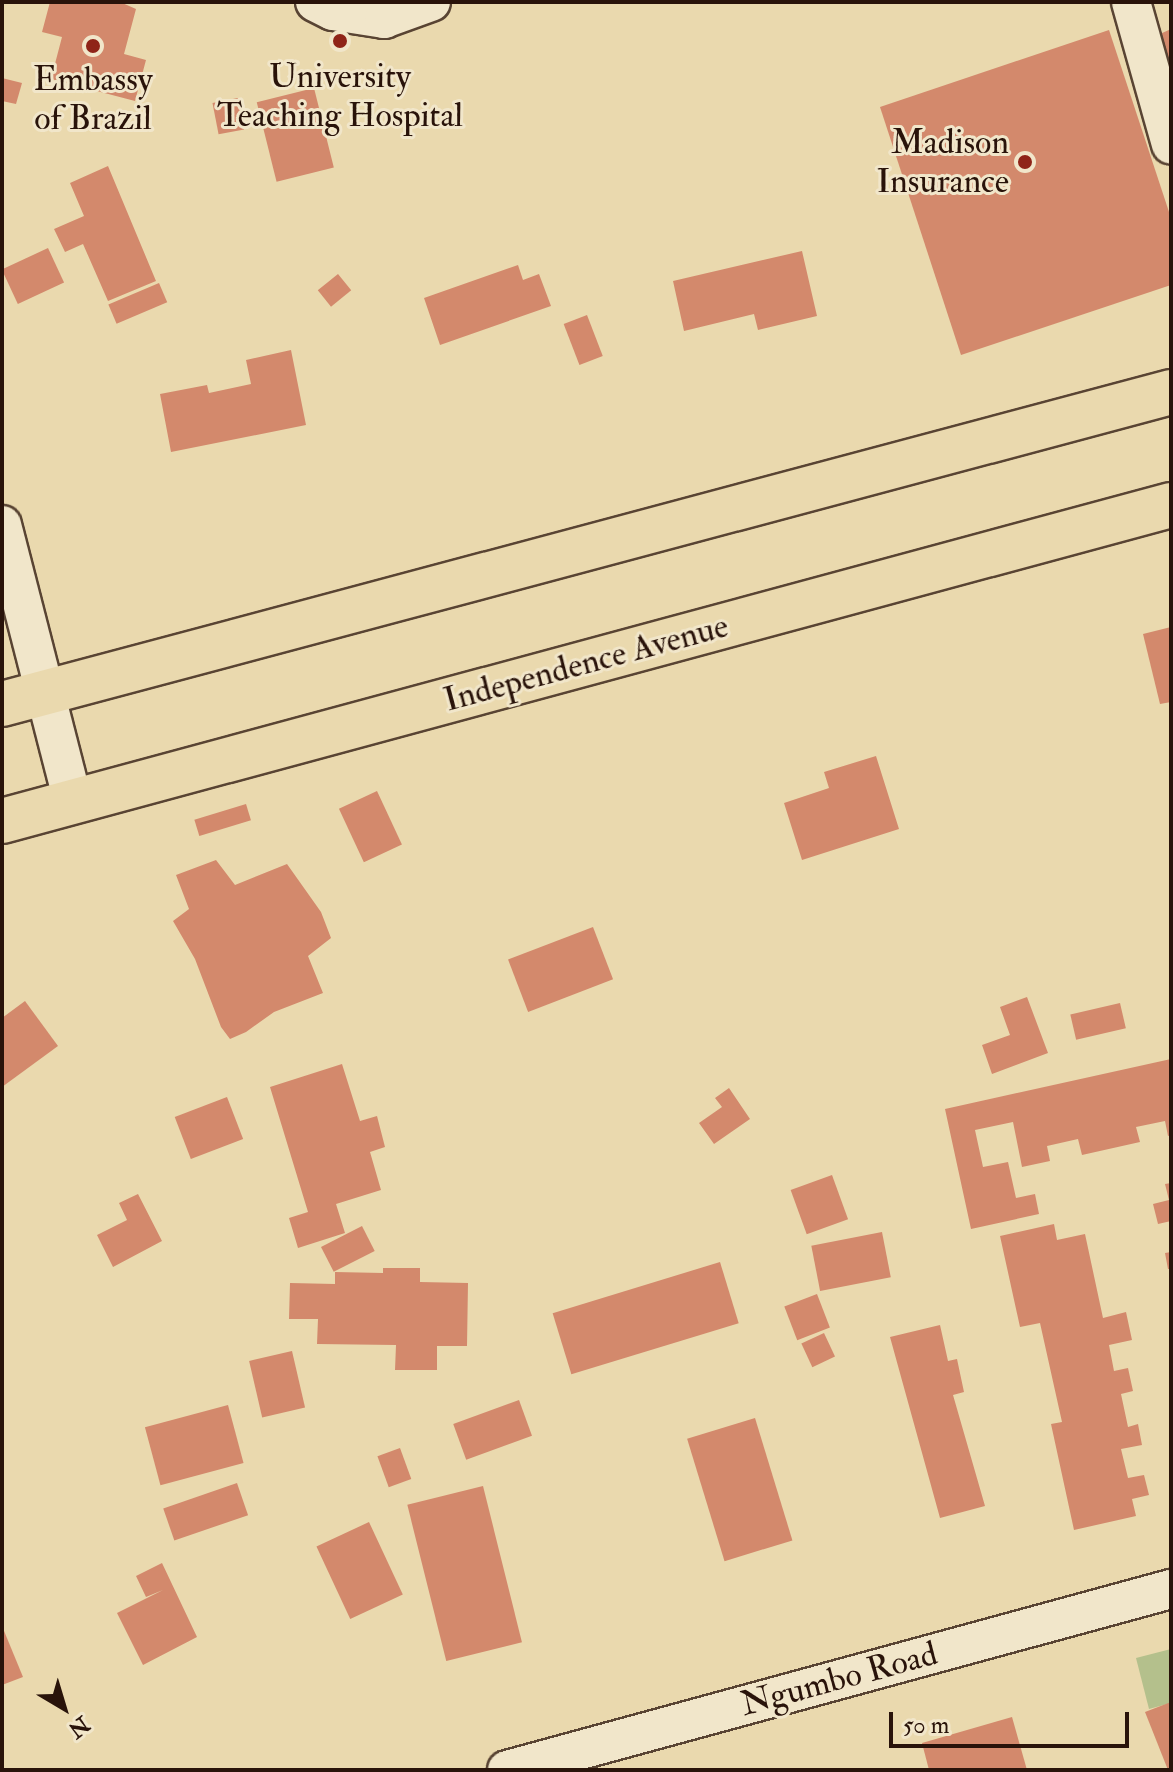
<!DOCTYPE html>
<style>
body{margin:0}
#map{position:relative;width:1173px;height:1772px;overflow:hidden;background:#ead9ae;font-family:"IM FELL Double Pica",serif}
div>[style]{position:absolute}
[style*='--x']{left:calc(var(--x)*1px);top:calc(var(--y)*1px);width:calc(var(--w)*1px);rotate:calc(var(--a)*1deg)}
.green>*{inset:0;background:#b4c08c}
.building>*{inset:0;background:#d3896c;transform-origin:0 0}
.roads{filter:drop-shadow(2px 0 #594433) drop-shadow(-2px 0 #594433) drop-shadow(0 2px #594433) drop-shadow(0 -2px #594433)}
.minor>*{height:38px;margin:-19px;padding:0 19px;transform-origin:19px;border-radius:19px;background:#f1e6ca}
.major>*{height:44px;margin:-22px;padding:0 22px;transform-origin:22px;border-radius:22px;background:#ead9ae}
.dots>*{width:22px;height:22px;translate:-50% -50%;box-sizing:border-box;border:4px solid #f1e6ca;border-radius:50%}
span{translate:-50% -50%;white-space:nowrap;text-align:center;line-height:1.15;-webkit-text-stroke:6px #f1e6ca;paint-order:stroke}
.poi-label{font-size:34px;color:#29130a}
.right{translate:-100% -50%;text-align:right}
.street-label{font-size:34px;color:#29130a}
.frame{position:absolute;inset:0;border:4px solid #29130a;pointer-events:none}
.north{position:absolute;left:24px;top:1668px;width:80px;height:80px;-webkit-text-stroke:6px #f1e6ca;paint-order:stroke;rotate:142deg;font-size:22px;font-weight:700;line-height:32px;text-align:center;color:#29130a}
.north::after{content:'';display:block;margin:auto;width:28px;height:36px;background:#29130a;clip-path:polygon(50% 0,100% 100%,50% 72%,0 100%)}
.scale{position:absolute;left:889px;top:1712px;width:240px;height:36px;box-sizing:border-box;border:4px solid #29130a;border-top:0;padding-left:10px;font-size:24px;line-height:28px;white-space:nowrap;color:#29130a;-webkit-text-stroke:6px #f1e6ca;paint-order:stroke}
</style>
<div id="map">
<div class="green">
<div style="clip-path:polygon(1171px 1649px,1171px 1703px,1149px 1709px,1136px 1658px)"></div>
</div>
<div class="building">
<div style="clip-path:polygon(50px 2px,120px 2px,136px 9px,124px 54px,146px 60px,135px 101px,51px 79px,62px 37px,42px 32px)"></div>
<div style="clip-path:polygon(1171px 29px,1171px 90px,1149px 39px)"></div>
<div style="clip-path:polygon(1109px 30px,1171px 218px,1171px 285px,961px 355px,880px 107px)"></div>
<div style="clip-path:polygon(2px 78px,22px 83px,16px 104px,2px 101px)"></div>
<div style="left:314px;top:88px;width:82px;height:59px;rotate:76deg"></div>
<div style="left:238px;top:98px;width:32px;height:26px;rotate:79deg"></div>
<div style="clip-path:polygon(108px 166px,156px 281px,108px 301px,83px 244px,65px 252px,54px 229px,84px 216px,70px 183px)"></div>
<div style="left:48px;top:248px;width:38px;height:51px;rotate:65deg"></div>
<div style="clip-path:polygon(802px 251px,817px 316px,758px 330px,754px 314px,684px 331px,673px 281px)"></div>
<div style="clip-path:polygon(518px 265px,523px 280px,539px 274px,551px 306px,440px 345px,424px 298px)"></div>
<div style="left:338px;top:274px;width:21px;height:26px;rotate:51deg"></div>
<div style="left:159px;top:283px;width:21px;height:55px;rotate:67deg"></div>
<div style="left:587px;top:315px;width:44px;height:25px;rotate:69deg"></div>
<div style="clip-path:polygon(291px 350px,306px 425px,171px 452px,160px 394px,207px 385px,209px 393px,251px 384px,246px 360px)"></div>
<div style="clip-path:polygon(1171px 627px,1171px 702px,1160px 704px,1143px 634px)"></div>
<div style="clip-path:polygon(876px 756px,899px 829px,802px 860px,784px 803px,829px 788px,824px 772px)"></div>
<div style="left:377px;top:791px;width:59px;height:42px;rotate:65deg"></div>
<div style="left:246px;top:804px;width:17px;height:54px;rotate:73deg"></div>
<div style="clip-path:polygon(216px 860px,235px 885px,287px 864px,321px 912px,331px 938px,308px 956px,323px 993px,274px 1012px,246px 1032px,230px 1039px,221px 1027px,195px 959px,173px 921px,189px 909px,176px 875px)"></div>
<div style="left:593px;top:927px;width:56px;height:91px;rotate:69deg"></div>
<div style="clip-path:polygon(1027px 997px,1048px 1053px,992px 1074px,982px 1045px,1010px 1035px,1000px 1007px)"></div>
<div style="clip-path:polygon(25px 1001px,58px 1046px,2px 1087px,2px 1018px)"></div>
<div style="left:1120px;top:1003px;width:26px;height:51px;rotate:77deg"></div>
<div style="clip-path:polygon(1171px 1059px,1171px 1135px,1168px 1136px,1165px 1121px,1136px 1127px,1140px 1142px,1082px 1155px,1078px 1139px,1047px 1146px,1050px 1161px,1022px 1167px,1013px 1122px,975px 1130px,983px 1167px,1008px 1162px,1016px 1198px,1035px 1194px,1039px 1214px,971px 1229px,945px 1109px)"></div>
<div style="clip-path:polygon(342px 1064px,360px 1121px,377px 1116px,385px 1147px,370px 1152px,381px 1190px,336px 1204px,345px 1233px,298px 1248px,289px 1218px,308px 1212px,270px 1087px)"></div>
<div style="clip-path:polygon(729px 1088px,750px 1119px,714px 1144px,699px 1123px,722px 1107px,715px 1098px)"></div>
<div style="left:227px;top:1097px;width:45px;height:56px;rotate:69deg"></div>
<div style="left:832px;top:1175px;width:47px;height:44px;rotate:70deg"></div>
<div style="clip-path:polygon(1171px 1183px,1171px 1221px,1158px 1224px,1153px 1204px,1169px 1200px,1165px 1184px)"></div>
<div style="clip-path:polygon(138px 1194px,162px 1241px,113px 1267px,97px 1235px,127px 1220px,119px 1203px)"></div>
<div style="clip-path:polygon(1054px 1224px,1057px 1240px,1085px 1234px,1103px 1318px,1126px 1312px,1132px 1340px,1109px 1345px,1114px 1371px,1128px 1368px,1133px 1391px,1121px 1394px,1128px 1427px,1138px 1424px,1142px 1445px,1121px 1449px,1128px 1478px,1144px 1475px,1149px 1495px,1132px 1499px,1136px 1516px,1074px 1530px,1051px 1424px,1062px 1422px,1040px 1323px,1020px 1327px,1000px 1236px)"></div>
<div style="left:362px;top:1226px;width:28px;height:46px;rotate:63deg"></div>
<div style="left:882px;top:1232px;width:46px;height:72px;rotate:79deg"></div>
<div style="clip-path:polygon(1171px 1252px,1171px 1269px,1168px 1269px,1165px 1253px)"></div>
<div style="left:720px;top:1262px;width:64px;height:175px;rotate:73deg"></div>
<div style="clip-path:polygon(383px 1268px,420px 1268px,420px 1282px,468px 1283px,467px 1346px,437px 1346px,437px 1370px,395px 1370px,396px 1345px,317px 1344px,318px 1319px,289px 1319px,290px 1283px,335px 1284px,335px 1272px,383px 1273px)"></div>
<div style="left:817px;top:1294px;width:36px;height:35px;rotate:69deg"></div>
<div style="clip-path:polygon(940px 1325px,948px 1361px,957px 1359px,964px 1392px,953px 1395px,985px 1506px,940px 1518px,890px 1337px)"></div>
<div style="left:824px;top:1333px;width:26px;height:25px;rotate:65deg"></div>
<div style="left:292px;top:1351px;width:58px;height:44px;rotate:77deg"></div>
<div style="left:519px;top:1400px;width:38px;height:70px;rotate:70deg"></div>
<div style="left:228px;top:1405px;width:60px;height:86px;rotate:75deg"></div>
<div style="left:755px;top:1418px;width:128px;height:71px;rotate:73deg"></div>
<div style="left:400px;top:1448px;width:33px;height:24px;rotate:70deg"></div>
<div style="left:237px;top:1483px;width:34px;height:78px;rotate:71deg"></div>
<div style="left:483px;top:1486px;width:161px;height:78px;rotate:76deg"></div>
<div style="left:369px;top:1522px;width:80px;height:58px;rotate:65deg"></div>
<div style="clip-path:polygon(162px 1563px,197px 1637px,143px 1665px,117px 1613px,163px 1590px,146px 1597px,136px 1576px)"></div>
<div style="clip-path:polygon(2px 1626px,23px 1677px,2px 1685px)"></div>
<div style="clip-path:polygon(1171px 1702px,1171px 1770px,1168px 1770px,1145px 1712px)"></div>
<div style="clip-path:polygon(1012px 1717px,1027px 1770px,929px 1770px,922px 1743px)"></div>
</div>
<div class="roads">
<div class="minor">
<div style="--x:315;--y:2;--w:20;--a:27"></div>
<div style="--x:333;--y:11;--w:52;--a:8.9"></div>
<div style="--x:384;--y:19;--w:50;--a:-19.9"></div>
<div style="--x:1131;--y:2;--w:148;--a:74.3"></div>
<div style="--x:2;--y:525;--w:286;--a:75.6"></div>
<div style="--x:507;--y:1770;--w:688;--a:-15.25"></div>
</div>
<div class="major">
<div style="--x:2;--y:704;--w:1210;--a:-14.94"></div>
<div style="--x:2;--y:821;--w:1211;--a:-15.13"></div>
</div>
</div>
<div class="dots">
<div style="left:340px;top:41px;background:#8f2418"></div>
<div style="left:93px;top:46px;background:#8f2418"></div>
<div style="left:1025px;top:162px;background:#8f2418"></div>
</div>
<div class="poi-label">
<span style="left:340px;top:96px">University<br>Teaching Hospital</span>
<span style="left:93px;top:99px">Embassy<br>of Brazil</span>
<span class="right" style="left:1009px;top:162px">Madison<br>Insurance</span>
</div>
<div class="street-label">
<span style="left:586px;top:663px;rotate:-15deg">Independence Avenue</span>
<span style="left:839px;top:1679px;rotate:-15deg">Ngumbo Road</span>
</div>
<div class="frame"></div>
<div class="north">N</div>
<div class="scale">50 m</div>
</div>
